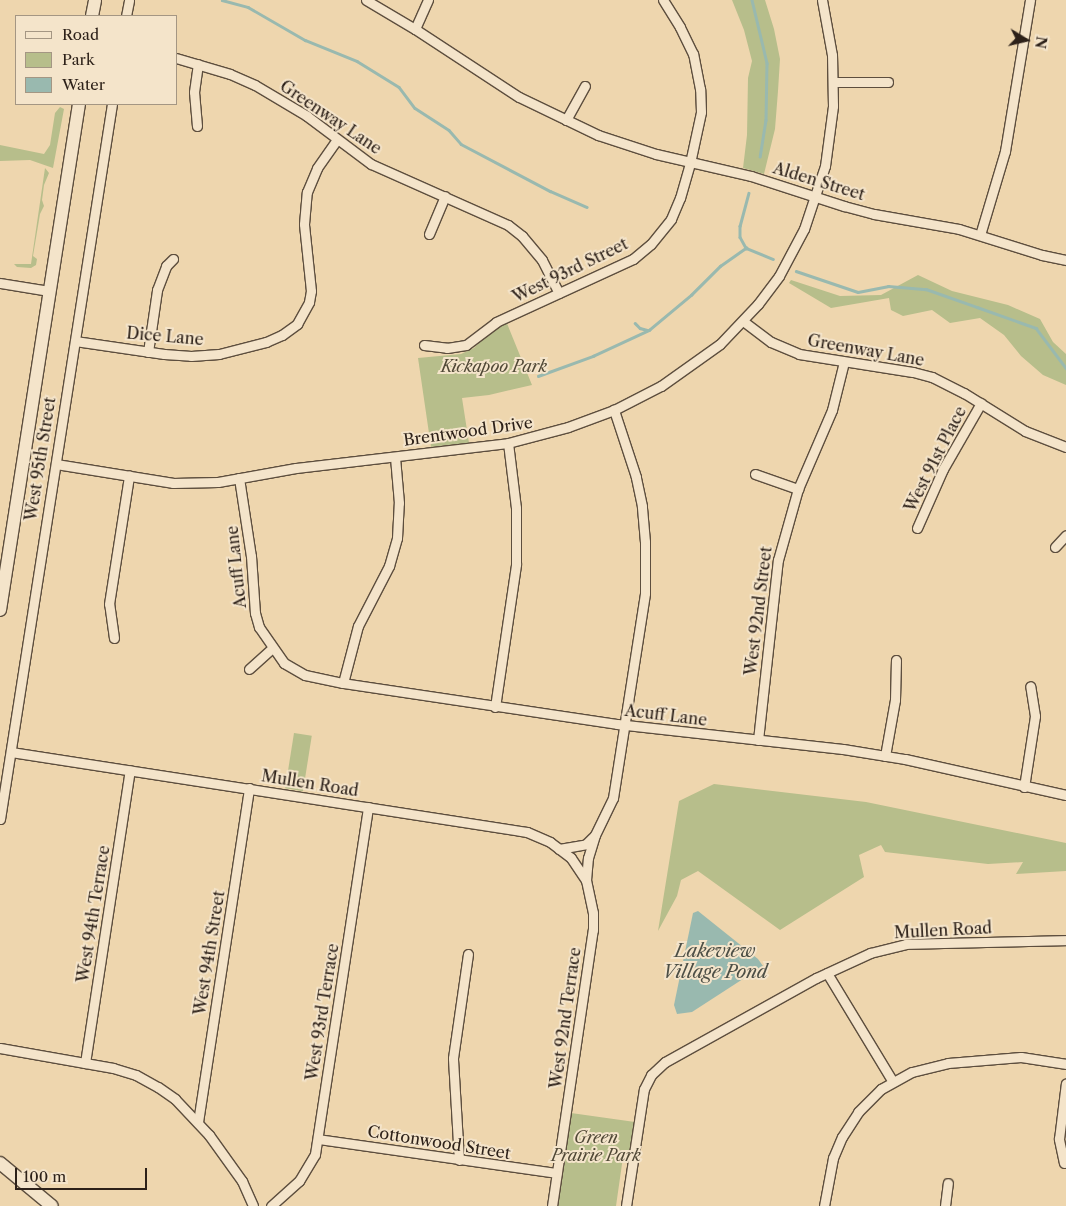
<!DOCTYPE html>
<style>
body{margin:0}
#map{position:relative;width:1066px;height:1206px;overflow:hidden;background:#eed6ae;font-family:"Libre Caslon Text",serif}
div>[style]{position:absolute}
[style*='--x']{left:calc(var(--x)*1px);top:calc(var(--y)*1px);width:calc(var(--w)*1px);rotate:calc(var(--a)*1deg)}
.green>*{inset:0;background:#b7be8b;transform-origin:0 0}
.water>*{inset:0;background:#99b9af}
.stream>*{height:2.5px;margin:-1.25px;padding:0 1.25px;transform-origin:1.25px;border-radius:1.25px;background:#99b9af}
.roads{filter:drop-shadow(1px 0 #5d4e3e) drop-shadow(-1px 0 #5d4e3e) drop-shadow(0 1px #5d4e3e) drop-shadow(0 -1px #5d4e3e)}
.street>*{height:9px;margin:-4.5px;padding:0 4.5px;transform-origin:4.5px;border-radius:4.5px;background:#f4e4ca}
.secondary>*{height:12px;margin:-6px;padding:0 6px;transform-origin:6px;border-radius:6px;background:#f4e4ca}
span{translate:-50% -50%;white-space:nowrap;text-align:center;line-height:1.15;-webkit-text-stroke:4px #f4e4ca;paint-order:stroke}
.street-label{font-size:16px;color:#2d2119}
.park-label{font-size:16px;color:#504836;font-style:italic}
.water-label{font-size:18px;color:#4d4f46;font-style:italic}
.legend{position:absolute;left:15px;top:15px;width:162px;height:90px;box-sizing:border-box;background:#f4e4ca;border:1px solid #a49683;margin:0;padding:6px 9px;list-style:none;font-size:15px;color:#2d2119}
.legend li{display:flex;align-items:center;gap:10px;height:25px}
.legend b{width:25px;border:1px solid #a49683}
.north{position:absolute;left:1001px;top:15px;width:50px;height:50px;-webkit-text-stroke:4px #f4e4ca;paint-order:stroke;rotate:99deg;font-size:14px;font-weight:700;line-height:20px;text-align:center;color:#2d2119}
.north::after{content:'';display:block;margin:auto;width:18px;height:22px;background:#2d2119;clip-path:polygon(50% 0,100% 100%,50% 72%,0 100%)}
.scale{position:absolute;left:15px;top:1168px;width:132px;height:22px;box-sizing:border-box;border:2px solid #2d2119;border-top:0;padding-left:6px;font-size:15px;line-height:18px;white-space:nowrap;color:#2d2119;-webkit-text-stroke:4px #f4e4ca;paint-order:stroke}
</style>
<div id="map">
<div class="green">
<div style="clip-path:polygon(732px 0,765px 0,774px 29px,780px 59px,778px 91px,775px 129px,764px 174px,743px 168px,747px 135px,748px 78px,752px 61px,744px 30px)"></div>
<div style="clip-path:polygon(60px 107px,64px 109px,53px 168px,30px 160px,0 161px,0 145px,44px 154px,50px 145px,55px 113px)"></div>
<div style="clip-path:polygon(45px 168px,49px 173px,44px 185px,42px 200px,44px 206px,40px 214px,33px 256px,37px 259px,36px 265px,31px 268px,17px 267px,14px 264px,31px 264px)"></div>
<div style="clip-path:polygon(918px 275px,952px 291px,1008px 305px,1040px 319px,1053px 342px,1066px 354px,1066px 385px,1043px 375px,1021px 356px,1004px 335px,980px 318px,950px 323px,932px 310px,903px 316px,891px 310px,889px 298px,831px 308px,789px 283px,791px 280px,840px 296px,881px 295px)"></div>
<div style="clip-path:polygon(506px 321px,532px 385px,489px 395px,462px 398px,469px 443px,431px 447px,418px 358px,461px 354px,474px 348px,492px 329px)"></div>
<div style="left:294px;top:733px;width:18px;height:56px;rotate:9deg"></div>
<div style="clip-path:polygon(714px 784px,866px 802px,1066px 843px,1066px 871px,1016px 874px,1023px 862px,988px 864px,885px 852px,881px 845px,859px 855px,864px 877px,780px 930px,698px 871px,681px 880px,677px 896px,658px 931px,679px 801px)"></div>
<div style="clip-path:polygon(571px 1113px,635px 1122px,630px 1158px,623px 1157px,616px 1206px,557px 1206px)"></div>
</div>
<div class="water">
<div style="clip-path:polygon(698px 911px,758px 959px,763px 966px,692px 1012px,677px 1014px,674px 1005px,693px 913px)"></div>
</div>
<div class="stream">
<div style="--x:222;--y:0;--w:27;--a:15"></div>
<div style="--x:248;--y:7;--w:66;--a:30.1"></div>
<div style="--x:305;--y:40;--w:56;--a:22"></div>
<div style="--x:357;--y:61;--w:49;--a:31.8"></div>
<div style="--x:399;--y:87;--w:26;--a:53"></div>
<div style="--x:415;--y:108;--w:40;--a:32.9"></div>
<div style="--x:449;--y:130;--w:18;--a:49"></div>
<div style="--x:461;--y:144;--w:101;--a:27.8"></div>
<div style="--x:550;--y:191;--w:40;--a:23.4"></div>
<div style="--x:752;--y:0;--w:65;--a:76.6"></div>
<div style="--x:767;--y:63;--w:57;--a:91"></div>
<div style="--x:766;--y:120;--w:37;--a:99"></div>
<div style="--x:749;--y:193;--w:34;--a:105"></div>
<div style="--x:740;--y:226;--w:11;--a:90"></div>
<div style="--x:740;--y:237;--w:13;--a:61"></div>
<div style="--x:746;--y:248;--w:29;--a:22"></div>
<div style="--x:796;--y:271;--w:65;--a:18.7"></div>
<div style="--x:858;--y:292;--w:31;--a:-11"></div>
<div style="--x:888;--y:286;--w:38;--a:5"></div>
<div style="--x:926;--y:289;--w:54;--a:19.4"></div>
<div style="--x:977;--y:307;--w:63;--a:19.6"></div>
<div style="--x:1036;--y:328;--w:50;--a:53.1"></div>
<div style="--x:635;--y:323;--w:7;--a:45"></div>
<div style="--x:640;--y:328;--w:7;--a:16"></div>
<div style="--x:538;--y:376;--w:59;--a:-20"></div>
<div style="--x:593;--y:356;--w:62;--a:-24.9"></div>
<div style="--x:649;--y:330;--w:55;--a:-39.8"></div>
<div style="--x:691;--y:295;--w:41;--a:-45"></div>
<div style="--x:720;--y:266;--w:32;--a:-35"></div>
</div>
<div class="roads">
<div class="street">
<div style="--x:366;--y:0;--w:57;--a:30.6"></div>
<div style="--x:415;--y:29;--w:124;--a:33.2"></div>
<div style="--x:519;--y:97;--w:88;--a:25.7"></div>
<div style="--x:598;--y:135;--w:61;--a:18.1"></div>
<div style="--x:656;--y:154;--w:98;--a:13"></div>
<div style="--x:751;--y:176;--w:98;--a:17.9"></div>
<div style="--x:844;--y:206;--w:31;--a:15"></div>
<div style="--x:874;--y:214;--w:86;--a:10"></div>
<div style="--x:959;--y:229;--w:87;--a:17.4"></div>
<div style="--x:1042;--y:255;--w:25;--a:12"></div>
<div style="--x:126;--y:16;--w:16;--a:-79"></div>
<div style="--x:415;--y:29;--w:32;--a:-66"></div>
<div style="--x:176;--y:58;--w:56;--a:16.5"></div>
<div style="--x:230;--y:74;--w:27;--a:24"></div>
<div style="--x:255;--y:85;--w:61;--a:30.8"></div>
<div style="--x:307;--y:116;--w:80;--a:36.9"></div>
<div style="--x:371;--y:164;--w:150;--a:24"></div>
<div style="--x:508;--y:225;--w:18;--a:38"></div>
<div style="--x:522;--y:236;--w:31;--a:50"></div>
<div style="--x:542;--y:260;--w:37;--a:63"></div>
<div style="--x:833;--y:82;--w:55;--a:0"></div>
<div style="--x:566;--y:120;--w:39;--a:-61"></div>
<div style="--x:197;--y:126;--w:34;--a:-95"></div>
<div style="--x:194;--y:92;--w:28;--a:-82"></div>
<div style="--x:429;--y:234;--w:41;--a:-67.2"></div>
<div style="--x:980;--y:235;--w:88;--a:-73.4"></div>
<div style="--x:1005;--y:151;--w:153;--a:-80.6"></div>
<div style="--x:0;--y:283;--w:50;--a:9.3"></div>
<div style="--x:743;--y:321;--w:35;--a:37"></div>
<div style="--x:771;--y:342;--w:30;--a:23"></div>
<div style="--x:799;--y:354;--w:115;--a:9"></div>
<div style="--x:913;--y:372;--w:20;--a:15"></div>
<div style="--x:932;--y:377;--w:36;--a:27"></div>
<div style="--x:964;--y:393;--w:72;--a:31.9"></div>
<div style="--x:1025;--y:431;--w:44;--a:21.3"></div>
<div style="--x:75;--y:341;--w:90;--a:8.3"></div>
<div style="--x:164;--y:354;--w:27;--a:4"></div>
<div style="--x:191;--y:356;--w:28;--a:-4"></div>
<div style="--x:219;--y:354;--w:49;--a:-14.3"></div>
<div style="--x:266;--y:342;--w:17;--a:-24"></div>
<div style="--x:282;--y:335;--w:19;--a:-36"></div>
<div style="--x:297;--y:324;--w:25;--a:-61"></div>
<div style="--x:309;--y:302;--w:11;--a:-80"></div>
<div style="--x:311;--y:291;--w:67;--a:-96"></div>
<div style="--x:304;--y:224;--w:32;--a:-85"></div>
<div style="--x:307;--y:192;--w:26;--a:-67"></div>
<div style="--x:317;--y:168;--w:35;--a:-55"></div>
<div style="--x:424;--y:345;--w:23;--a:7"></div>
<div style="--x:447;--y:348;--w:19;--a:-9"></div>
<div style="--x:466;--y:345;--w:38;--a:-37"></div>
<div style="--x:496;--y:322;--w:151;--a:-24.7"></div>
<div style="--x:633;--y:259;--w:23;--a:-40"></div>
<div style="--x:651;--y:244;--w:32;--a:-51"></div>
<div style="--x:671;--y:219;--w:23;--a:-67"></div>
<div style="--x:680;--y:198;--w:36;--a:-74"></div>
<div style="--x:690;--y:163;--w:52;--a:-77.8"></div>
<div style="--x:701;--y:112;--w:23;--a:-92"></div>
<div style="--x:700;--y:89;--w:36;--a:-101"></div>
<div style="--x:693;--y:54;--w:30;--a:-116"></div>
<div style="--x:680;--y:27;--w:32;--a:-122"></div>
<div style="--x:148;--y:352;--w:63;--a:-81.7"></div>
<div style="--x:157;--y:290;--w:26;--a:-69"></div>
<div style="--x:166;--y:266;--w:10;--a:-45"></div>
<div style="--x:56;--y:464;--w:119;--a:9.2"></div>
<div style="--x:173;--y:483;--w:45;--a:-1.3"></div>
<div style="--x:218;--y:482;--w:79;--a:-10.2"></div>
<div style="--x:296;--y:468;--w:213;--a:-6.7"></div>
<div style="--x:508;--y:443;--w:62;--a:-14.9"></div>
<div style="--x:568;--y:427;--w:49;--a:-20.3"></div>
<div style="--x:614;--y:410;--w:53;--a:-27.1"></div>
<div style="--x:661;--y:386;--w:72;--a:-35.4"></div>
<div style="--x:720;--y:344;--w:55;--a:-46.5"></div>
<div style="--x:758;--y:304;--w:35;--a:-53"></div>
<div style="--x:779;--y:276;--w:53;--a:-62"></div>
<div style="--x:804;--y:229;--w:66;--a:-71.6"></div>
<div style="--x:825;--y:166;--w:61;--a:-82.4"></div>
<div style="--x:833;--y:106;--w:51;--a:-91.1"></div>
<div style="--x:832;--y:55;--w:56;--a:-100.3"></div>
<div style="--x:755;--y:474;--w:46;--a:19.2"></div>
<div style="--x:239;--y:478;--w:79;--a:81.3"></div>
<div style="--x:251;--y:556;--w:57;--a:86"></div>
<div style="--x:255;--y:613;--w:15;--a:74"></div>
<div style="--x:259;--y:627;--w:44;--a:55.2"></div>
<div style="--x:284;--y:663;--w:24;--a:30"></div>
<div style="--x:305;--y:675;--w:39;--a:12"></div>
<div style="--x:343;--y:683;--w:277;--a:8.5"></div>
<div style="--x:617;--y:724;--w:227;--a:6.3"></div>
<div style="--x:843;--y:749;--w:63;--a:9.2"></div>
<div style="--x:905;--y:759;--w:165;--a:12.6"></div>
<div style="--x:917;--y:528;--w:64;--a:-66.2"></div>
<div style="--x:943;--y:469;--w:76;--a:-60.1"></div>
<div style="--x:1055;--y:547;--w:16;--a:-47"></div>
<div style="--x:114;--y:638;--w:34;--a:-98"></div>
<div style="--x:109;--y:604;--w:130;--a:-81.1"></div>
<div style="--x:249;--y:669;--w:31;--a:-42"></div>
<div style="--x:343;--y:683;--w:59;--a:-75.3"></div>
<div style="--x:358;--y:626;--w:68;--a:-62.7"></div>
<div style="--x:389;--y:566;--w:29;--a:-74"></div>
<div style="--x:397;--y:538;--w:35;--a:-87"></div>
<div style="--x:399;--y:503;--w:46;--a:-95"></div>
<div style="--x:495;--y:707;--w:145;--a:-81.6"></div>
<div style="--x:516;--y:564;--w:56;--a:-90"></div>
<div style="--x:516;--y:508;--w:65;--a:-97"></div>
<div style="--x:758;--y:740;--w:181;--a:-83.7"></div>
<div style="--x:778;--y:560;--w:74;--a:-74.3"></div>
<div style="--x:798;--y:489;--w:86;--a:-66.7"></div>
<div style="--x:832;--y:410;--w:49;--a:-76"></div>
<div style="--x:11;--y:752;--w:522;--a:8.81"></div>
<div style="--x:527;--y:832;--w:25;--a:23"></div>
<div style="--x:550;--y:842;--w:26;--a:37"></div>
<div style="--x:571;--y:858;--w:27;--a:56"></div>
<div style="--x:885;--y:756;--w:57;--a:-79.9"></div>
<div style="--x:895;--y:700;--w:40;--a:-88.6"></div>
<div style="--x:1024;--y:787;--w:72;--a:-81.2"></div>
<div style="--x:1035;--y:716;--w:30;--a:-99"></div>
<div style="--x:0;--y:819;--w:724;--a:-81.1"></div>
<div style="--x:559;--y:849;--w:27;--a:-10"></div>
<div style="--x:586;--y:844;--w:10;--a:-45"></div>
<div style="--x:827;--y:973;--w:127;--a:58.8"></div>
<div style="--x:0;--y:1048;--w:115;--a:10"></div>
<div style="--x:113;--y:1068;--w:24;--a:17"></div>
<div style="--x:136;--y:1075;--w:25;--a:29"></div>
<div style="--x:158;--y:1087;--w:21;--a:35"></div>
<div style="--x:175;--y:1099;--w:50;--a:46.6"></div>
<div style="--x:209;--y:1135;--w:57;--a:54.3"></div>
<div style="--x:242;--y:1181;--w:27;--a:66"></div>
<div style="--x:85;--y:1063;--w:296;--a:-81.3"></div>
<div style="--x:198;--y:1122;--w:338;--a:-81.3"></div>
<div style="--x:318;--y:1139;--w:241;--a:8.1"></div>
<div style="--x:459;--y:1160;--w:102;--a:-93.4"></div>
<div style="--x:453;--y:1058;--w:105;--a:-81.8"></div>
<div style="--x:1064;--y:1163;--w:25;--a:-102"></div>
<div style="--x:1059;--y:1139;--w:56;--a:-82.9"></div>
<div style="--x:271;--y:1206;--w:38;--a:-42"></div>
<div style="--x:299;--y:1181;--w:31;--a:-59"></div>
<div style="--x:315;--y:1154;--w:351;--a:-81.3"></div>
<div style="--x:552;--y:1206;--w:279;--a:-81.6"></div>
<div style="--x:593;--y:930;--w:17;--a:-90"></div>
<div style="--x:593;--y:913;--w:34;--a:-102"></div>
<div style="--x:586;--y:880;--w:22;--a:-85"></div>
<div style="--x:588;--y:858;--w:24;--a:-73"></div>
<div style="--x:595;--y:835;--w:41;--a:-64.1"></div>
<div style="--x:613;--y:798;--w:207;--a:-81.1"></div>
<div style="--x:645;--y:593;--w:51;--a:-90"></div>
<div style="--x:645;--y:542;--w:36;--a:-95"></div>
<div style="--x:642;--y:506;--w:30;--a:-102"></div>
<div style="--x:636;--y:477;--w:71;--a:-108.2"></div>
<div style="--x:626;--y:1206;--w:118;--a:-81.3"></div>
<div style="--x:644;--y:1089;--w:16;--a:-63"></div>
<div style="--x:651;--y:1075;--w:19;--a:-43"></div>
<div style="--x:665;--y:1062;--w:173;--a:-29.1"></div>
<div style="--x:816;--y:978;--w:60;--a:-24.8"></div>
<div style="--x:870;--y:953;--w:37;--a:-14"></div>
<div style="--x:906;--y:944;--w:160;--a:-1.4"></div>
<div style="--x:824;--y:1206;--w:49;--a:-79.4"></div>
<div style="--x:833;--y:1158;--w:23;--a:-67"></div>
<div style="--x:842;--y:1137;--w:30;--a:-57"></div>
<div style="--x:858;--y:1112;--w:33;--a:-45"></div>
<div style="--x:881;--y:1089;--w:35;--a:-29"></div>
<div style="--x:912;--y:1072;--w:37;--a:-14"></div>
<div style="--x:948;--y:1063;--w:73;--a:-4.7"></div>
<div style="--x:1021;--y:1057;--w:46;--a:8.8"></div>
<div style="--x:945;--y:1206;--w:23;--a:-83"></div>
</div>
<div class="secondary">
<div style="--x:92;--y:16;--w:16;--a:-79"></div>
<div style="--x:0;--y:610;--w:512;--a:-81.13"></div>
<div style="--x:0;--y:1163;--w:67;--a:39.6"></div>
</div>
</div>
<div class="street-label">
<span style="left:331px;top:117px;rotate:34deg">Greenway Lane</span>
<span style="left:819px;top:181px;rotate:17deg">Alden Street</span>
<span style="left:570px;top:270px;rotate:-26deg">West 93rd Street</span>
<span style="left:165px;top:336px;rotate:5deg">Dice Lane</span>
<span style="left:866px;top:350px;rotate:10deg">Greenway Lane</span>
<span style="left:468px;top:431px;rotate:-8deg">Brentwood Drive</span>
<span style="left:40px;top:459px;rotate:-81deg">West 95th Street</span>
<span style="left:935px;top:459px;rotate:-63deg">West 91st Place</span>
<span style="left:236px;top:567px;rotate:-96deg">Acuff Lane</span>
<span style="left:758px;top:611px;rotate:-83deg">West 92nd Street</span>
<span style="left:666px;top:715px;rotate:7deg">Acuff Lane</span>
<span style="left:310px;top:783px;rotate:9deg">Mullen Road</span>
<span style="left:93px;top:914px;rotate:-81deg">West 94th Terrace</span>
<span style="left:943px;top:930px;rotate:-3deg">Mullen Road</span>
<span style="left:209px;top:953px;rotate:-81deg">West 94th Street</span>
<span style="left:322px;top:1012px;rotate:-81deg">West 93rd Terrace</span>
<span style="left:565px;top:1018px;rotate:-82deg">West 92nd Terrace</span>
<span style="left:439px;top:1142px;rotate:9deg">Cottonwood Street</span>
</div>
<div class="park-label">
<span style="left:494px;top:366px">Kickapoo Park</span>
<span style="left:596px;top:1146px">Green<br>Prairie Park</span>
</div>
<div class="water-label">
<span style="left:715px;top:962px">Lakeview<br>Village Pond</span>
</div>
<ul class="legend">
<li><b style="height:6px;background:#f4e4ca"></b>Road</li>
<li><b style="height:14px;background:#b7be8b"></b>Park</li>
<li><b style="height:14px;background:#99b9af"></b>Water</li>
</ul>
<div class="north">N</div>
<div class="scale">100 m</div>
</div>
